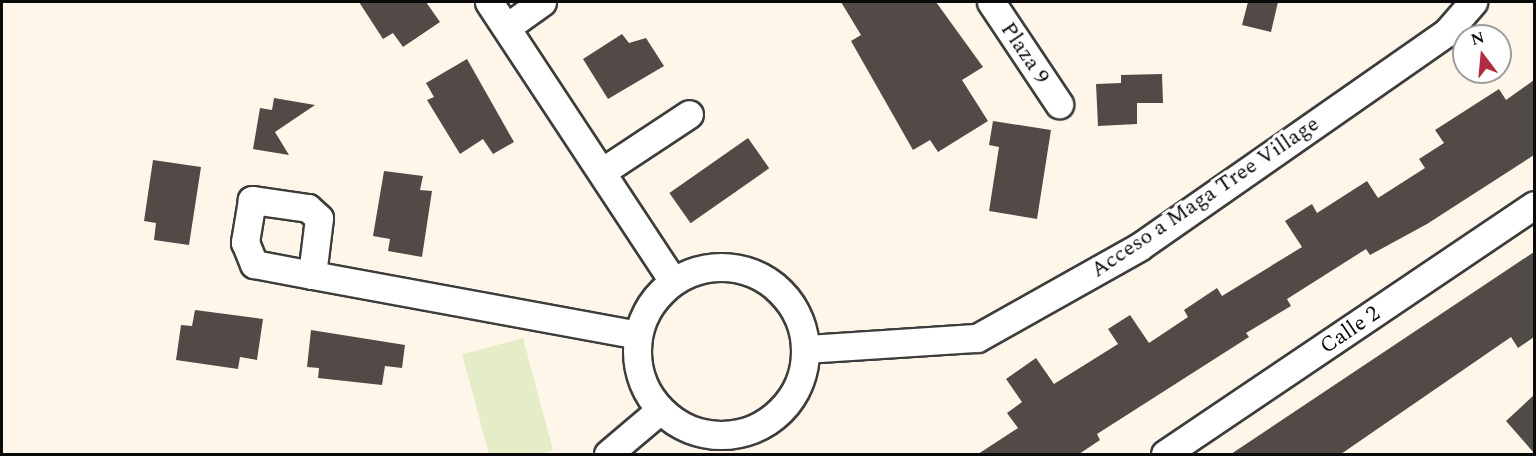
<!DOCTYPE html>
<style>
body{margin:0}
#map{position:relative;width:1536px;height:456px;overflow:hidden;background:#fef7e9;font-family:Spectral,serif}
div>[style]{position:absolute}
[style*='--x']{left:calc(var(--x)*1px);top:calc(var(--y)*1px);width:calc(var(--w)*1px);rotate:calc(var(--a)*1deg)}
.pitch>*{inset:0;background:#e4edc7;transform-origin:0 0}
.building>*{inset:0;background:#524a47;transform-origin:0 0}
.roads{filter:drop-shadow(2px 0 #3d3d3d) drop-shadow(-2px 0 #3d3d3d) drop-shadow(0 2px #3d3d3d) drop-shadow(0 -2px #3d3d3d)}
.minor>*{height:27px;margin:-13.5px;padding:0 13.5px;transform-origin:13.5px;border-radius:13.5px;background:#fff}
.minor>.ring{margin:-13.5px;padding:0;box-sizing:content-box;background:none;border:27px solid #fff;border-radius:50%}
span{translate:-50% -50%;white-space:nowrap;text-align:center;line-height:1.15;-webkit-text-stroke:6px #fff;paint-order:stroke}
.street-label{font-size:22px;color:#0a0a0a}
.frame{position:absolute;inset:0;border:3px solid #0a0a0a;pointer-events:none}
.north{position:absolute;left:1452px;top:24px;width:60px;height:60px;box-sizing:border-box;background:#fff;border:2px solid #9d9d9d;border-radius:50%;rotate:344deg;font-size:16px;font-weight:700;line-height:24px;text-align:center;color:#0a0a0a}
.north::after{content:'';display:block;margin:auto;width:21px;height:27px;background:#b12c41;clip-path:polygon(50% 0,100% 100%,50% 72%,0 100%)}
</style>
<div id="map">
<div class="pitch">
<div style="left:523px;top:338px;width:116px;height:63px;rotate:75deg"></div>
</div>
<div class="building">
<div style="clip-path:polygon(359px 2px,426px 2px,440px 22px,403px 47px,393px 33px,383px 39px)"></div>
<div style="clip-path:polygon(841px 2px,936px 2px,983px 67px,962px 80px,988px 121px,938px 152px,930px 140px,913px 150px,851px 41px,861px 35px)"></div>
<div style="clip-path:polygon(1248px 2px,1278px 2px,1271px 32px,1242px 25px)"></div>
<div style="clip-path:polygon(622px 34px,629px 43px,646px 38px,664px 66px,608px 99px,583px 59px)"></div>
<div style="clip-path:polygon(467px 59px,514px 142px,493px 154px,483px 139px,460px 154px,427px 100px,434px 97px,426px 83px)"></div>
<div style="clip-path:polygon(1162px 74px,1163px 103px,1137px 103px,1137px 124px,1098px 126px,1096px 84px,1121px 83px,1121px 75px)"></div>
<div style="clip-path:polygon(1534px 80px,1534px 155px,1427px 224px,1370px 255px,1366px 249px,1287px 299px,1291px 306px,1246px 333px,1249px 337px,1097px 434px,1100px 440px,1079px 454px,978px 454px,1018px 428px,1007px 413px,1022px 402px,1006px 379px,1036px 358px,1054px 384px,1118px 344px,1108px 329px,1130px 315px,1149px 343px,1188px 317px,1184px 310px,1217px 288px,1222px 296px,1302px 247px,1285px 221px,1312px 204px,1317px 213px,1367px 181px,1378px 198px,1425px 168px,1419px 159px,1444px 143px,1435px 130px,1499px 89px,1506px 100px)"></div>
<div style="clip-path:polygon(274px 98px,315px 105px,275px 132px,289px 155px,253px 149px,260px 108px,272px 110px)"></div>
<div style="clip-path:polygon(993px 121px,1051px 130px,1037px 219px,989px 211px,999px 147px,989px 145px)"></div>
<div style="left:748px;top:138px;width:37px;height:96px;rotate:55deg"></div>
<div style="clip-path:polygon(153px 160px,201px 167px,189px 245px,154px 240px,156px 223px,144px 221px)"></div>
<div style="clip-path:polygon(384px 171px,423px 176px,420px 190px,432px 191px,422px 257px,388px 251px,390px 239px,373px 236px)"></div>
<div style="clip-path:polygon(1534px 252px,1534px 337px,1518px 348px,1511px 337px,1341px 454px,1231px 454px)"></div>
<div style="clip-path:polygon(195px 310px,263px 319px,257px 360px,240px 357px,238px 369px,176px 360px,181px 325px,192px 326px)"></div>
<div style="clip-path:polygon(311px 330px,405px 345px,402px 368px,385px 366px,382px 385px,318px 378px,319px 368px,307px 367px)"></div>
<div style="clip-path:polygon(1534px 395px,1534px 453px,1506px 421px)"></div>
</div>
<div class="roads">
<div class="minor">
<div style="--x:489;--y:2;--w:334;--a:56.6"></div>
<div style="--x:991;--y:2;--w:123;--a:56.3"></div>
<div style="--x:507;--y:27;--w:43;--a:-35.5"></div>
<div style="--x:603;--y:171;--w:103;--a:-33.5"></div>
<div class="ring" style="left:637px;top:267px;width:141px;height:141px"></div>
<div style="--x:312;--y:275;--w:57;--a:-83"></div>
<div style="--x:319;--y:218;--w:15;--a:-138"></div>
<div style="--x:308;--y:208;--w:57;--a:-171.9"></div>
<div style="--x:252;--y:200;--w:43;--a:99.5"></div>
<div style="--x:245;--y:242;--w:24;--a:68"></div>
<div style="--x:254;--y:264;--w:59;--a:10.7"></div>
<div style="--x:312;--y:275;--w:331;--a:10.4"></div>
<div style="--x:806;--y:349;--w:171;--a:-3.7"></div>
<div style="--x:977;--y:338;--w:186;--a:-29.3"></div>
<div style="--x:1139;--y:247;--w:376;--a:-34.9"></div>
<div style="--x:1447;--y:32;--w:40;--a:-49"></div>
<div style="--x:608;--y:454;--w:68;--a:-40.2"></div>
<div style="--x:1165;--y:454;--w:445;--a:-34"></div>
</div>
</div>
<div class="street-label">
<span style="left:1025px;top:53px;rotate:56deg">Plaza 9</span>
<span style="left:1205px;top:197px;rotate:-34deg">Acceso a Maga Tree Village</span>
<span style="left:1350px;top:330px;rotate:-34deg">Calle 2</span>
</div>
<div class="frame"></div>
<div class="north">N</div>
</div>
